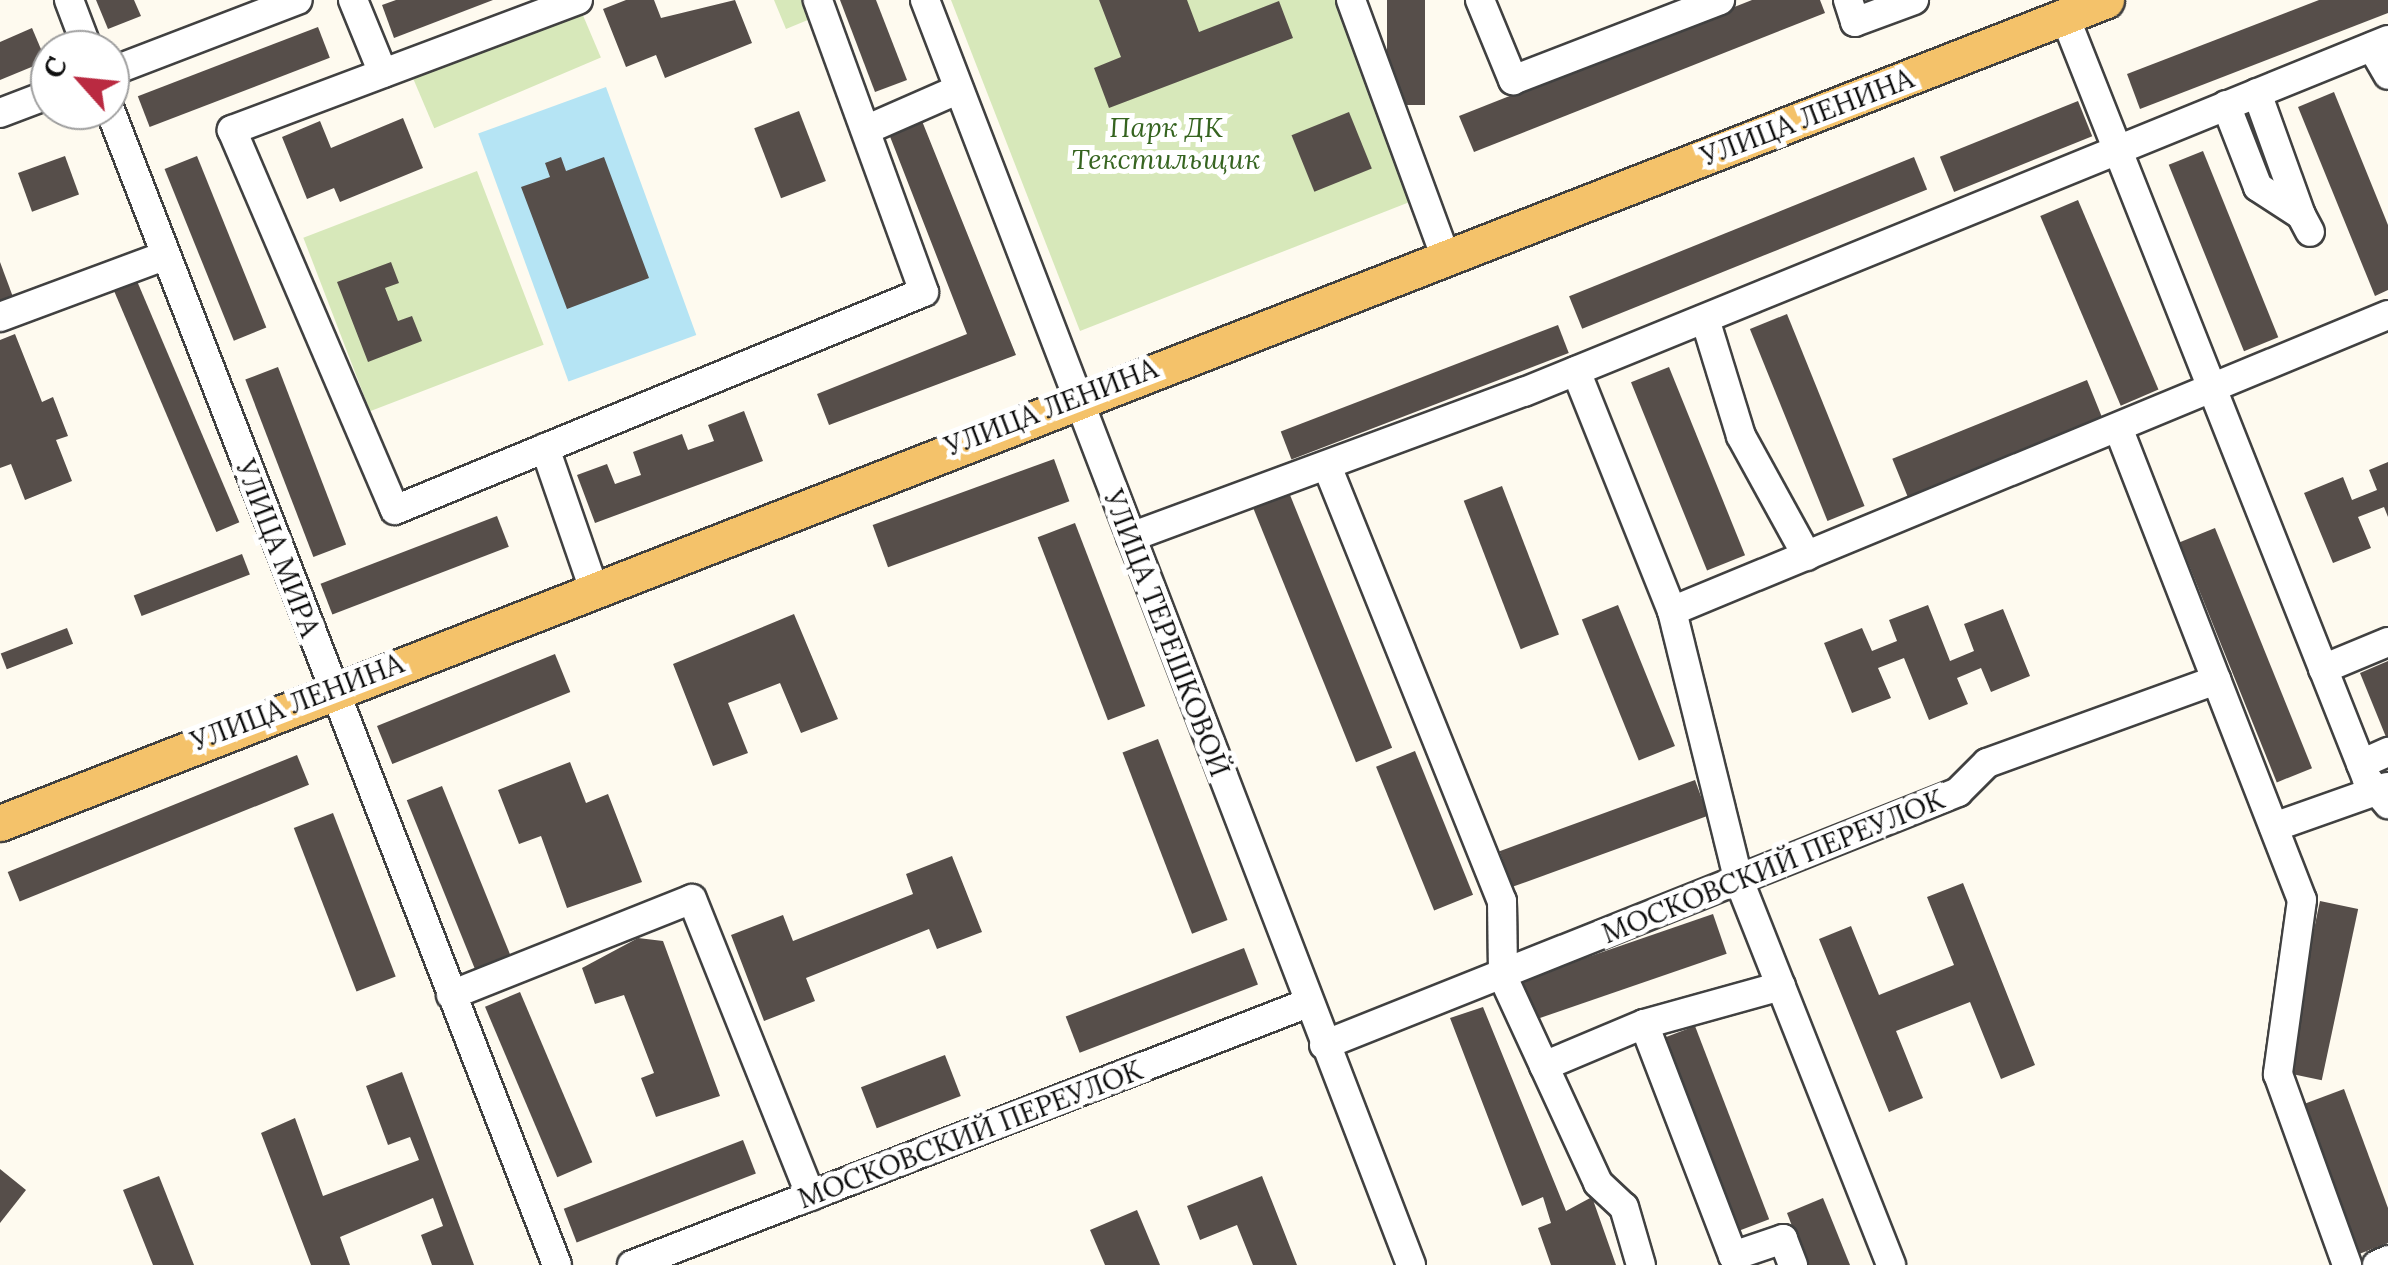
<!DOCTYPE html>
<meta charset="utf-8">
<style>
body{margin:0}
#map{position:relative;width:2388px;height:1265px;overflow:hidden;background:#fefaef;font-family:Lora,serif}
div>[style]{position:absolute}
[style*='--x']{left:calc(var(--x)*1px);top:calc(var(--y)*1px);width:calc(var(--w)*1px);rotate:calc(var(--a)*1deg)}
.green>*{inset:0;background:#d7e8ba;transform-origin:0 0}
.water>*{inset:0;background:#b5e4f4;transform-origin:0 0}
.building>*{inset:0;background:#564e4a;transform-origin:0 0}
.roads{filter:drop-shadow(2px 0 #414141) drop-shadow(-2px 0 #414141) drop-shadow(0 2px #414141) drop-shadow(0 -2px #414141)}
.minor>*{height:28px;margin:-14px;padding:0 14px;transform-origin:14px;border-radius:14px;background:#fff}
.major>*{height:35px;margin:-17.5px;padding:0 17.5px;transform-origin:17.5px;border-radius:17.5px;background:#f4c26a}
span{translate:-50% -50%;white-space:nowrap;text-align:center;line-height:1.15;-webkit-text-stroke:10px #fff;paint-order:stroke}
.street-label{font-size:28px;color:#0e0e0e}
.park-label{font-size:28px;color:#366420;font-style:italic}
.north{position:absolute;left:30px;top:30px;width:100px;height:100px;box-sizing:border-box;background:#fff;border:2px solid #9f9f9f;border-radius:50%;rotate:297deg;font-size:28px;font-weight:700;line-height:40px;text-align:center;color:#0e0e0e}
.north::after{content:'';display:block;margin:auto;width:35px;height:45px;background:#ba2a41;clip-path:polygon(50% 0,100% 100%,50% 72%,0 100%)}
</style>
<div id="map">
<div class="green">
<div style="clip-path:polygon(774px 0,808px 0,815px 17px,786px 29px)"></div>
<div style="clip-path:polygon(951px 0,1349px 0,1425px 196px,1080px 331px)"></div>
<div style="left:579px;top:6px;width:56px;height:181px;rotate:67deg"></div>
<div style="left:477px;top:171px;width:186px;height:186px;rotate:69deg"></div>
</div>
<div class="water">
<div style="left:606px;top:87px;width:264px;height:136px;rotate:70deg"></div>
</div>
<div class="building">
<div style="clip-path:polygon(96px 0,134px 0,141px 16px,108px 29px)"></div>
<div style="clip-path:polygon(396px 0,493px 0,394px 38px,382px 5px)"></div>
<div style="clip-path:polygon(626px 0,654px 0,661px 18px,735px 0,752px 43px,665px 78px,656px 55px,626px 67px,603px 9px)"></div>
<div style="clip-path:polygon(840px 0,876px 0,907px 80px,875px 92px)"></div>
<div style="clip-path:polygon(1099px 0,1187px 0,1199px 32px,1279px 1px,1293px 38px,1109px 108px,1094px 68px,1121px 57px)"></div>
<div style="left:1387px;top:0;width:38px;height:105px"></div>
<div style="clip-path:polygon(1752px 0,1820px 0,1825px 13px,1474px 152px,1459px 116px)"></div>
<div style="clip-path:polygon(2319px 0,2388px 0,2388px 13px,2140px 109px,2127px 74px)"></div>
<div style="left:318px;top:27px;width:33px;height:193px;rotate:69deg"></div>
<div style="clip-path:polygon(32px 28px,46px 61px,0 80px,0 42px)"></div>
<div style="clip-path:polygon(2334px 92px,2388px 225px,2388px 290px,2375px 296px,2298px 107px)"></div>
<div style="left:2078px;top:101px;width:38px;height:149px;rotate:68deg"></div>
<div style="left:799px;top:111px;width:75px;height:48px;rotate:69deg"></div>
<div style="left:1349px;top:112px;width:61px;height:62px;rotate:68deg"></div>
<div style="clip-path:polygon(403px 118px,423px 168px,340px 202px,334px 188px,307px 199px,282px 137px,320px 121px,331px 148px)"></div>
<div style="clip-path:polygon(922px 121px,1016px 355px,829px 425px,817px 394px,967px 334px,889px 134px)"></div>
<div style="left:2203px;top:151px;width:201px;height:37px;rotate:68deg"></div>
<div style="left:65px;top:156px;width:41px;height:50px;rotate:70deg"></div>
<div style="left:197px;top:156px;width:185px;height:35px;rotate:68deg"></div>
<div style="clip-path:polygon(561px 157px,566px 171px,604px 157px,649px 278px,567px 309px,521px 187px,550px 177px,545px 163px)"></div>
<div style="left:1914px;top:157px;width:35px;height:372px;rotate:68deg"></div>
<div style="left:2078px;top:200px;width:206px;height:41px;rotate:67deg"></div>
<div style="clip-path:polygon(0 262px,13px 297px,0 302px)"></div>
<div style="clip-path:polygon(391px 262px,399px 283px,385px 288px,398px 321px,412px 316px,422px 341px,368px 362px,337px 282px)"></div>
<div style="left:137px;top:281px;width:262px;height:25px;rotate:67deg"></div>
<div style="left:1787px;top:314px;width:207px;height:40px;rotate:68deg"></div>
<div style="left:1558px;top:325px;width:30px;height:297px;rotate:69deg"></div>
<div style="clip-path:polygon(15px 334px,42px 402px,53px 397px,68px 436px,56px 440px,72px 481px,25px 500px,11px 464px,0 468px,0 340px)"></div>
<div style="left:278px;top:367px;width:190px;height:35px;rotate:69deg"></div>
<div style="left:1669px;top:367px;width:203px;height:41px;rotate:68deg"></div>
<div style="left:2087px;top:380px;width:42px;height:210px;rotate:68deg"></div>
<div style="clip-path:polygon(744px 411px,763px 461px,595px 523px,577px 475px,607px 464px,615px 484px,641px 475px,633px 452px,682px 434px,688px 450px,714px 441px,708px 425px)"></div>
<div style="left:1054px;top:459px;width:45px;height:193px;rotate:70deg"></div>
<div style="clip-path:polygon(2388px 462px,2388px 517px,2384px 507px,2358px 517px,2371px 548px,2333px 563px,2304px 493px,2343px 477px,2352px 500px,2377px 490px,2369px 470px)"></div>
<div style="left:1502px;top:486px;width:159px;height:41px;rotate:69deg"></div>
<div style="left:1288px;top:490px;width:278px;height:39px;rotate:68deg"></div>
<div style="left:497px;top:516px;width:33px;height:189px;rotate:69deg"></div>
<div style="left:1075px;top:523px;width:196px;height:40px;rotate:69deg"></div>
<div style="left:2215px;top:528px;width:259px;height:38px;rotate:68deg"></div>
<div style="left:242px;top:554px;width:22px;height:116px;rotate:69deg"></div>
<div style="left:1618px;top:605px;width:152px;height:39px;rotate:68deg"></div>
<div style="clip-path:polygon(1928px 605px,1950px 661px,1974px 651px,1964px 624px,2003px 609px,2030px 676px,1991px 692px,1981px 668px,1957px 678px,1968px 704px,1929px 720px,1904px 658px,1878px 668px,1891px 698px,1852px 713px,1824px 643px,1862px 628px,1872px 651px,1897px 641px,1889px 620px)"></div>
<div style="clip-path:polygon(794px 614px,838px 719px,801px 733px,780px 683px,728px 703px,748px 753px,713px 766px,673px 664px)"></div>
<div style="left:67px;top:628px;width:17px;height:71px;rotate:69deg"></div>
<div style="left:555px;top:654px;width:41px;height:192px;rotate:68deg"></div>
<div style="clip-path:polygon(2388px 661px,2388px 742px,2360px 673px)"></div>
<div style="left:1158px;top:739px;width:194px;height:38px;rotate:69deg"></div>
<div style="left:1415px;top:751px;width:155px;height:42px;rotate:68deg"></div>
<div style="left:297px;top:755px;width:32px;height:312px;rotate:68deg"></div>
<div style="clip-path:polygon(570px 762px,586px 803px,608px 794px,642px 882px,567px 908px,541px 836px,519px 844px,498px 790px)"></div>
<div style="left:1695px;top:780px;width:38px;height:208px;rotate:70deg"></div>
<div style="left:442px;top:786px;width:182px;height:38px;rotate:68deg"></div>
<div style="left:333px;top:813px;width:175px;height:42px;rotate:69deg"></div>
<div style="clip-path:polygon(952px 856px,982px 932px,937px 949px,929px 929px,806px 978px,815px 1001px,764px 1021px,731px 935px,783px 915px,793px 941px,913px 894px,906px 874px)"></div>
<div style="clip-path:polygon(1963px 883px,2035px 1065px,2001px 1079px,1970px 1002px,1896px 1031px,1923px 1098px,1889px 1112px,1819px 939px,1851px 926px,1879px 995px,1954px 965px,1927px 897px)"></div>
<div style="left:2320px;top:901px;width:39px;height:175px;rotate:12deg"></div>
<div style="left:1713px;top:914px;width:42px;height:205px;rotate:71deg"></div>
<div style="clip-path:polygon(638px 938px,663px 941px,720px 1096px,656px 1117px,641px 1078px,654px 1073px,624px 995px,595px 1004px,582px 968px)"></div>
<div style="left:1244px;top:948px;width:39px;height:191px;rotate:69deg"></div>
<div style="left:520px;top:992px;width:185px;height:38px;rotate:67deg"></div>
<div style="clip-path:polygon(1483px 1007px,1566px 1211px,1592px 1197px,1616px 1265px,1551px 1265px,1538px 1228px,1551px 1223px,1543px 1197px,1522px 1206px,1450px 1018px)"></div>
<div style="left:1695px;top:1026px;width:207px;height:38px;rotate:69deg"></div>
<div style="left:945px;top:1055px;width:44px;height:90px;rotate:69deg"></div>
<div style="clip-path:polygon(402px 1072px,474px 1265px,432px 1265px,421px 1235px,443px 1226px,433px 1198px,340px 1237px,350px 1265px,311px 1265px,261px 1133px,295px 1118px,323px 1196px,419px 1160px,410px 1137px,388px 1145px,366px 1086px)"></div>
<div style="clip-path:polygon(2344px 1089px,2388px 1208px,2388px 1243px,2359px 1254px,2304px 1104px)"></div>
<div style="left:743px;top:1140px;width:36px;height:192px;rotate:69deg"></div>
<div style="clip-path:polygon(0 1169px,26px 1190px,0 1223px)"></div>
<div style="clip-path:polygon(159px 1176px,194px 1265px,153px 1265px,123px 1190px)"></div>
<div style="clip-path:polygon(1262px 1176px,1297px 1265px,1253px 1265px,1237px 1225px,1200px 1240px,1187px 1206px)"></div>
<div style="clip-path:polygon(1823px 1198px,1850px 1265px,1807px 1265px,1787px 1213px)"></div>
<div style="clip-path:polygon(1137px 1210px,1160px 1265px,1105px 1265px,1090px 1230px)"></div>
</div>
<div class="roads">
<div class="minor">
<div style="--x:69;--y:0;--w:53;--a:69.2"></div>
<div style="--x:353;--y:0;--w:79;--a:67.7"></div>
<div style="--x:578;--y:0;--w:370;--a:159.4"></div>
<div style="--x:232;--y:130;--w:413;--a:66.8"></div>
<div style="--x:395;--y:510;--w:572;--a:-22.4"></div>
<div style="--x:924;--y:292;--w:311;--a:-110"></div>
<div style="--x:925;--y:0;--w:1355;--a:68.98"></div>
<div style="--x:1351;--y:0;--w:275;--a:69.8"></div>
<div style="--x:1480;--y:0;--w:87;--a:67.6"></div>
<div style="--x:1513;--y:80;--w:222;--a:-21.1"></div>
<div style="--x:1848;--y:0;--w:23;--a:72"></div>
<div style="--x:1855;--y:22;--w:63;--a:-20.4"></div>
<div style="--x:2065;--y:17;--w:820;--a:68.38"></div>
<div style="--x:2367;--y:779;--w:33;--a:50"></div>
<div style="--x:2372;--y:47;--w:32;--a:60"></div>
<div style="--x:110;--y:72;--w:201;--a:-21"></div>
<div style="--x:2257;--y:93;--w:130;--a:70.2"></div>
<div style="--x:2226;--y:105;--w:88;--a:68.7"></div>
<div style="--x:2258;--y:187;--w:51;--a:33.1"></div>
<div style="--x:2301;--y:215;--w:19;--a:62"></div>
<div style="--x:110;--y:110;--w:1238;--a:68.84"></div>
<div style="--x:0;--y:113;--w:53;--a:-20.8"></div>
<div style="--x:868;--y:129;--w:99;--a:-23.7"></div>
<div style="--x:0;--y:317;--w:175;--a:-20.4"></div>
<div style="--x:1705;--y:319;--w:122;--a:72.9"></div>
<div style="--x:1741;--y:436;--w:137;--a:61.2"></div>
<div style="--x:1576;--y:371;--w:258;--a:68.2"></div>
<div style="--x:1672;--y:611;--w:275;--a:76.1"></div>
<div style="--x:1738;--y:878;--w:416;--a:68.4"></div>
<div style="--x:2119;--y:430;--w:504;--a:68.73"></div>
<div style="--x:2302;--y:900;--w:176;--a:97.9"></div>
<div style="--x:2278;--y:1074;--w:203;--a:70.1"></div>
<div style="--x:545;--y:448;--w:147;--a:70.9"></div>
<div style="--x:1327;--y:466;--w:469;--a:68.1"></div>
<div style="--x:1502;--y:901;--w:76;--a:89.2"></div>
<div style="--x:1503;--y:977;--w:227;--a:65.2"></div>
<div style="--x:1598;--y:1183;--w:35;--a:43"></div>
<div style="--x:1624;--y:1207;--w:60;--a:73.7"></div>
<div style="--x:1131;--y:537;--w:419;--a:-20.3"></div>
<div style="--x:1524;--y:392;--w:933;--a:-22.17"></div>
<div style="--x:1672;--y:611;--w:775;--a:-22.46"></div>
<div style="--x:2323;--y:669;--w:70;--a:-22.6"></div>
<div style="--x:2361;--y:764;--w:30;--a:-24"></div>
<div style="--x:2274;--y:827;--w:120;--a:-19.5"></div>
<div style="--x:1781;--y:986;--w:142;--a:164.5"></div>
<div style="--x:1644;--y:1024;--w:248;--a:69"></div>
<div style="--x:1733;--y:1256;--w:53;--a:-18.8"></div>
<div style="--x:1783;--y:1239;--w:28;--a:69"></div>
<div style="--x:451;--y:995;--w:259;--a:-21.7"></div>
<div style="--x:692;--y:899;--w:320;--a:68.2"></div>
<div style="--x:1324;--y:1045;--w:683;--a:-21.75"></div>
<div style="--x:1958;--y:792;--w:41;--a:-45"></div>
<div style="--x:1987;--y:763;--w:244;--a:-19.9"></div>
<div style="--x:1544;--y:1066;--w:108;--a:-22.8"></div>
<div style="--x:632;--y:1265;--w:725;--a:-21.19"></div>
<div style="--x:2377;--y:1265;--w:12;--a:-24"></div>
</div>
<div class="major">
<div style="--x:0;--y:823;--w:2261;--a:-21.34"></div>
</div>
</div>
<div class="street-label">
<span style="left:1807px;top:117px;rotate:-21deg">УЛИЦА ЛЕНИНА</span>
<span style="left:1051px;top:407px;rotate:-21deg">УЛИЦА ЛЕНИНА</span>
<span style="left:278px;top:548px;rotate:69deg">УЛИЦА МИРА</span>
<span style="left:1167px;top:633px;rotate:69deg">УЛИЦА ТЕРЕШКОВОЙ</span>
<span style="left:297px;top:702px;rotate:-21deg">УЛИЦА ЛЕНИНА</span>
<span style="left:1773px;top:866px;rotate:-22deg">МОСКОВСКИЙ ПЕРЕУЛОК</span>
<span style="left:970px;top:1134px;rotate:-21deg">МОСКОВСКИЙ ПЕРЕУЛОК</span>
</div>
<div class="park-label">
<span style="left:1166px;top:143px">Парк ДК<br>Текстильщик</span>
</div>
<div class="north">С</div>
</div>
